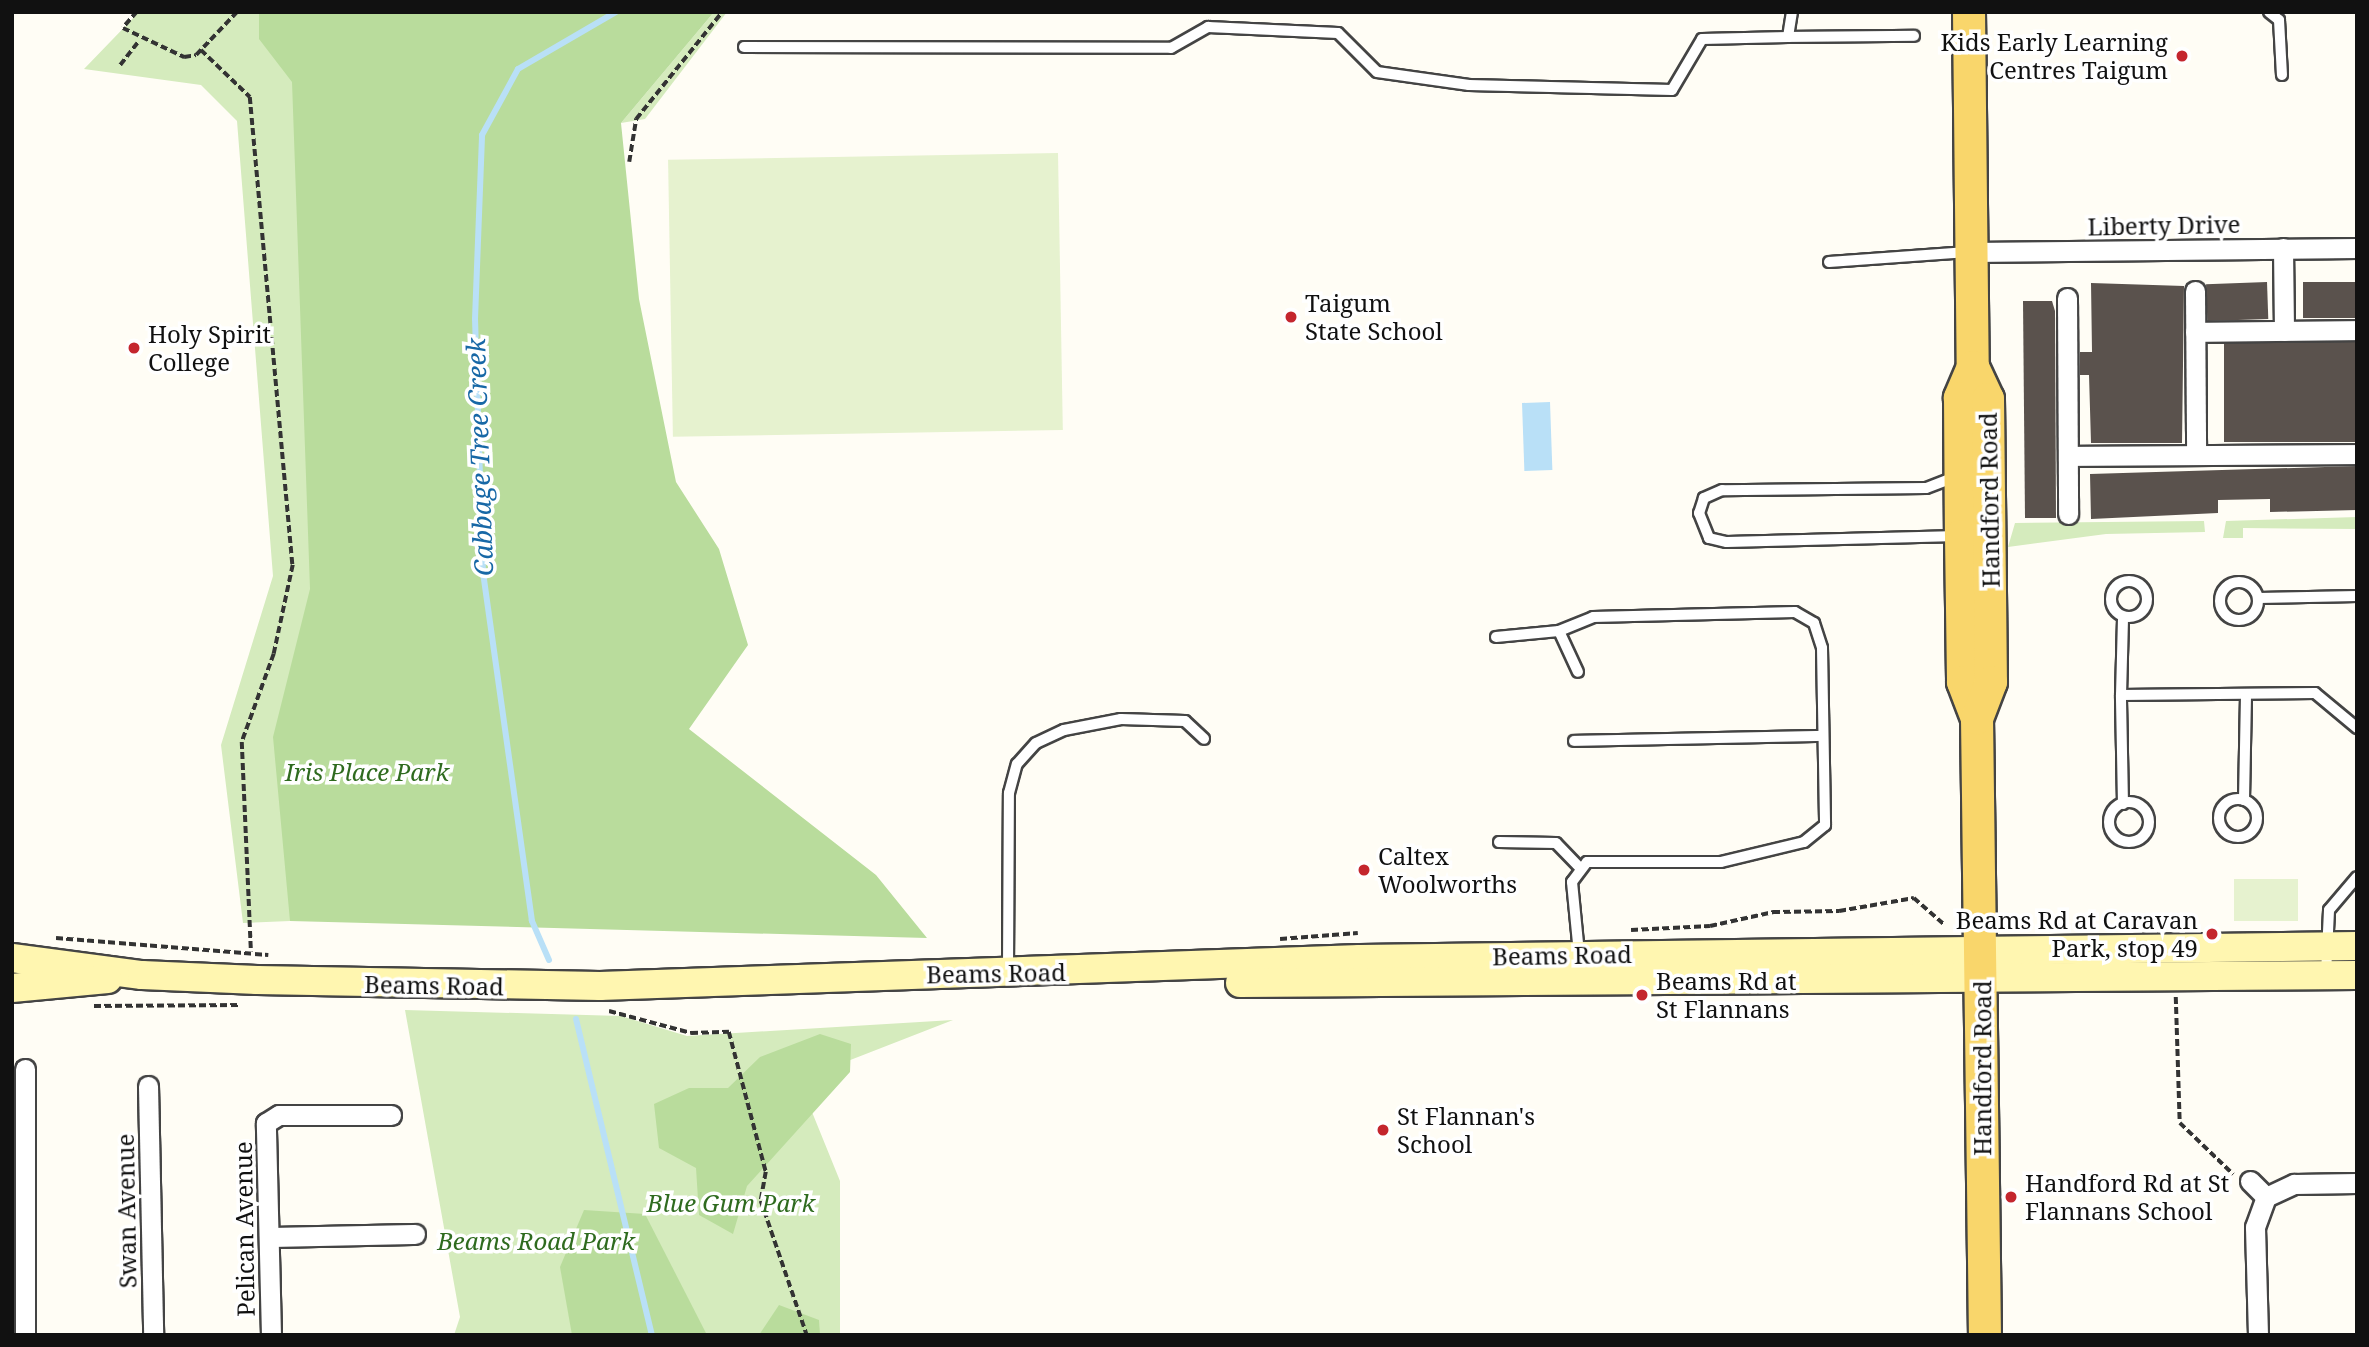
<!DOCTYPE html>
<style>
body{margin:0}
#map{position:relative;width:2369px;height:1347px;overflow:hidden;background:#fffdf5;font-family:"Noto Serif",serif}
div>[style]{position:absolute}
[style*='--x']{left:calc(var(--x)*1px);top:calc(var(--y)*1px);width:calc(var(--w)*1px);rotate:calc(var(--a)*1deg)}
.green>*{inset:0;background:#d5ebbd}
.forest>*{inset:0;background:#b9dc9c}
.pitch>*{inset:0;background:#e6f2cf;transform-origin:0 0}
.water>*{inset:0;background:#b9e0f7;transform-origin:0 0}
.stream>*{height:6px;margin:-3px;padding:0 3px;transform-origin:3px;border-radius:3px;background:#b9e0f7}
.building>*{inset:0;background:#5a524d;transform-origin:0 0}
.path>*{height:3.5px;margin-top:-1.75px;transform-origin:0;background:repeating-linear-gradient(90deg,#333 0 7px,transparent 0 10.5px)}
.roads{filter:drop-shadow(2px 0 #444) drop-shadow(-2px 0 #444) drop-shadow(0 2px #444) drop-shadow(0 -2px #444)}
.service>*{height:10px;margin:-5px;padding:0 5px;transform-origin:5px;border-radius:5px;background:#fff}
.service>.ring{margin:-5px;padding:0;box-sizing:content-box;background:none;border:10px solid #fff;border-radius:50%}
.minor>*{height:19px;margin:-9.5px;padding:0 9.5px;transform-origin:9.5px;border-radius:9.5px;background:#fff}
.secondary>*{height:28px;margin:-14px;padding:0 14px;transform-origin:14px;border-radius:14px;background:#fff6b0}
.primary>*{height:32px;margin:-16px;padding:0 16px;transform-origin:16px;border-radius:16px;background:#f9d66b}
.dots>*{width:19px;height:19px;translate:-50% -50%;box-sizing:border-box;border:4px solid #fff;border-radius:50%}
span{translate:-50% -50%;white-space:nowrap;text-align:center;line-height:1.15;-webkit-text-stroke:7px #fff;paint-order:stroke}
.poi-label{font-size:24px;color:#111}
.right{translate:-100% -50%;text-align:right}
.left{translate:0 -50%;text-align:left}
.street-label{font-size:24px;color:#111}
.park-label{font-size:24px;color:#2f6b1f;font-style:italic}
.water-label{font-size:26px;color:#1768a6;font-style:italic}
.frame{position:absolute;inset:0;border:14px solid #111;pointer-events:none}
</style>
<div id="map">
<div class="green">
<div style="clip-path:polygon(139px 12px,616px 12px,290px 921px,243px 923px,221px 745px,273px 576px,237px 121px,201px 85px,84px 69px)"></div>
<div style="clip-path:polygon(714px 12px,727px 12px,645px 119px,621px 123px)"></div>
<div style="clip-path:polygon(2357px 517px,2357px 529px,2243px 528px,2243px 538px,2223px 538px,2226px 521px)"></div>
<div style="clip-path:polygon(2204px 521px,2205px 532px,2106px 534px,2008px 547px,2015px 523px)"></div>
<div style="clip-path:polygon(405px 1010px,621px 1016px,687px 1036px,953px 1020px,799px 1080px,840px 1181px,840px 1335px,454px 1335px,460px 1317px)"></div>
</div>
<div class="forest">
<div style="clip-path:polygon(259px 12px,714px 12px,621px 123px,639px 299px,676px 482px,719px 549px,748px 645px,689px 729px,876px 875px,927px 938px,290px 921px,273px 737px,310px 589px,292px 82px,259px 39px)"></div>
<div style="clip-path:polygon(820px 1034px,851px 1044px,850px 1072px,747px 1186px,733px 1234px,699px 1215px,696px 1168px,659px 1148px,654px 1104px,689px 1088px,728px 1088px,760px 1057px)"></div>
<div style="clip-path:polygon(584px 1210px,645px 1214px,707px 1335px,572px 1335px,560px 1267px)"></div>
<div style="clip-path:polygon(779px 1305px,819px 1320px,820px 1335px,759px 1335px)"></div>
</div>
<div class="pitch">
<div style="left:1058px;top:153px;width:277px;height:390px;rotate:89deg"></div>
<div style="left:2234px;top:879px;width:64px;height:42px"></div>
</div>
<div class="water">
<div style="left:1550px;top:402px;width:68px;height:28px;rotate:88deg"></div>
</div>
<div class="stream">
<div style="--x:549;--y:960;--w:43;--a:-113.6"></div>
<div style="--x:532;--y:921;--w:351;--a:-98"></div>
<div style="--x:483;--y:573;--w:254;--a:-91.8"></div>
<div style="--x:475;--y:319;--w:184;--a:-87.8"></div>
<div style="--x:482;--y:135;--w:75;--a:-61.4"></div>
<div style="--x:518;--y:69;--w:113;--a:-30.2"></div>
<div style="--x:576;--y:1019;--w:325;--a:76.5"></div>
</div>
<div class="building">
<div style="left:2267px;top:282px;width:37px;height:61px;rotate:88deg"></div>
<div style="left:2357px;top:282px;width:36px;height:54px;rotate:90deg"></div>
<div style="clip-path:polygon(2091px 283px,2184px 286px,2182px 443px,2091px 443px,2089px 375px,2080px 375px,2080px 352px,2092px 352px)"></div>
<div style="clip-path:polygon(2023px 301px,2052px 301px,2055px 311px,2056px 518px,2025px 518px)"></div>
<div style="left:2357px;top:342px;width:100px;height:133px;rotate:90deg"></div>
<div style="clip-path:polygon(2357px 466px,2357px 510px,2270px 512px,2270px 499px,2218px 500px,2218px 513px,2091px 519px,2090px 474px)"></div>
</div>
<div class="path">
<div style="--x:137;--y:12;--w:21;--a:131"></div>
<div style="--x:123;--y:28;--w:68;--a:25.4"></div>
<div style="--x:184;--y:57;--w:12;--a:-9"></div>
<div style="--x:196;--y:55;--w:59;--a:-46.4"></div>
<div style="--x:201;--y:50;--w:68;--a:43.8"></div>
<div style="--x:250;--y:97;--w:470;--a:84.8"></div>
<div style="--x:293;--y:565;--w:91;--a:102.1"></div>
<div style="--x:274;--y:654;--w:94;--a:110"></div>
<div style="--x:242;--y:742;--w:210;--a:87.5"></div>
<div style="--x:120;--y:65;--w:31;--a:-52"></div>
<div style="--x:629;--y:162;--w:44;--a:-80.8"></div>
<div style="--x:636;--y:119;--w:137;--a:-51.2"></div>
<div style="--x:1631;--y:930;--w:79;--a:-2.9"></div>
<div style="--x:1710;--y:926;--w:65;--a:-12.5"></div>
<div style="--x:1773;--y:912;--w:66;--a:-0.9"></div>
<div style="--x:1839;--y:911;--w:76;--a:-9.8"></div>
<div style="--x:1914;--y:898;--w:41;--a:41.1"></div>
<div style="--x:56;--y:938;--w:213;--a:4.6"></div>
<div style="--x:1280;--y:939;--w:78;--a:-4.4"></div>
<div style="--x:2176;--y:997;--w:126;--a:88.2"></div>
<div style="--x:2180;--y:1123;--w:74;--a:43.9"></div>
<div style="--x:94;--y:1006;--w:147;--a:-0.4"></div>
<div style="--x:609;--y:1011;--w:85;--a:15"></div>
<div style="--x:691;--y:1033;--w:38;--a:-2"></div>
<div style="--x:729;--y:1032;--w:145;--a:75.2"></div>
<div style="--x:766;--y:1172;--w:29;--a:100"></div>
<div style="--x:761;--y:1201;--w:142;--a:71.1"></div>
</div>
<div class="roads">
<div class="service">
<div style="--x:2269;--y:12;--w:13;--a:39"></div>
<div style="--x:2279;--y:20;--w:55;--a:86.9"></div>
<div style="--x:1788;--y:37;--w:126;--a:-0.5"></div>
<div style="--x:744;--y:47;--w:427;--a:0.1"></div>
<div style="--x:1171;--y:48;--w:43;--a:-29.6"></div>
<div style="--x:1208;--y:27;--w:130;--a:2.6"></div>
<div style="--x:1338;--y:33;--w:55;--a:45"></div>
<div style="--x:1377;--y:72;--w:93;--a:8"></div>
<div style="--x:1469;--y:85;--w:203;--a:1.4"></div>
<div style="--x:1672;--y:90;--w:59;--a:-59.5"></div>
<div style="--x:1702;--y:39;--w:86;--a:-1.3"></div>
<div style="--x:1788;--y:37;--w:25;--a:-81"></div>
<div style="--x:1829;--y:262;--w:139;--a:-4.1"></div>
<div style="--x:1955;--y:477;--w:31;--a:159"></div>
<div style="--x:1926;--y:488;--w:204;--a:179.4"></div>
<div style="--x:1722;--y:490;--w:20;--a:156"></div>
<div style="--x:1704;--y:498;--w:16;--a:108"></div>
<div style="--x:1699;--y:513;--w:27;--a:68"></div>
<div style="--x:1709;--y:538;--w:18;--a:13"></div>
<div style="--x:1727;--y:542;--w:231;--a:-1.5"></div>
<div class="ring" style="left:2111px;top:581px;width:26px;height:26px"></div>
<div class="ring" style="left:2220px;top:582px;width:28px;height:28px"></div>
<div style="--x:2259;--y:598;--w:98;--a:-1.2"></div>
<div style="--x:1559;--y:631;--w:45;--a:65.1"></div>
<div style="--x:1496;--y:637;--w:63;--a:-5.4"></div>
<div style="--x:1559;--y:631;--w:37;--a:-22"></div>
<div style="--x:1593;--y:617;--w:202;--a:-1.4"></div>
<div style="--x:1795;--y:612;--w:22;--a:30"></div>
<div style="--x:1814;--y:623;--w:26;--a:72"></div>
<div style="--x:1822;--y:648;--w:177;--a:89"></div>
<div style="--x:1825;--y:825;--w:27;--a:141"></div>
<div style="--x:1804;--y:842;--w:85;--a:166.5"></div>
<div style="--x:1721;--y:862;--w:134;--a:180"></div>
<div style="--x:1587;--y:862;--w:25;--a:127"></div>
<div style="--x:1572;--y:882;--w:71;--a:84.4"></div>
<div style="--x:2121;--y:695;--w:78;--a:-88.5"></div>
<div style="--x:1574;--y:741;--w:249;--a:-1.2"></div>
<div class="ring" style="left:2219px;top:799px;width:28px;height:28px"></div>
<div style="--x:2244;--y:800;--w:106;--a:-88.9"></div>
<div class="ring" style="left:2109px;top:802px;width:30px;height:30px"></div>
<div style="--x:2123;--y:804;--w:109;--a:-91.1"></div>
<div style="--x:2121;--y:695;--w:194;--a:-0.6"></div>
<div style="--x:2315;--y:693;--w:55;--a:39.8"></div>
<div style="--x:1499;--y:842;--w:57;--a:1"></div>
<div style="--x:1556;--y:843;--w:36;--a:46"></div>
<div style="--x:1008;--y:968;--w:175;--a:-89.7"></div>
<div style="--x:1009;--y:793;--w:30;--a:-75"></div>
<div style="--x:1017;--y:764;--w:28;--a:-48"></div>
<div style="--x:1036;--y:743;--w:31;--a:-25"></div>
<div style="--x:1064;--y:730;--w:58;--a:-10.9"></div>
<div style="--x:1121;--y:719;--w:64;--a:1.8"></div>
<div style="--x:1185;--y:721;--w:26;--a:43"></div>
<div style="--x:2326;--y:974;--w:64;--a:-87.3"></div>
<div style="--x:2329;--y:910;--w:43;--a:-49.7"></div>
</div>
<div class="minor">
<div style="--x:2283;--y:248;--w:83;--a:89.3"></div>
<div style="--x:1972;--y:252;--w:385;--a:-0.6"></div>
<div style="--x:2195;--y:291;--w:163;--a:89.6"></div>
<div style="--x:2067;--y:298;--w:216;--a:89.7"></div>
<div style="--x:2195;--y:332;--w:162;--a:-0.7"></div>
<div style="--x:2068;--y:456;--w:289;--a:-0.4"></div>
<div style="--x:25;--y:1069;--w:266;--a:90"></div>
<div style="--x:148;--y:1086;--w:249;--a:88.8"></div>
<div style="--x:2250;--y:1181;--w:23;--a:45"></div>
<div style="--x:2266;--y:1197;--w:31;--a:-25"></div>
<div style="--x:2294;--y:1184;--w:63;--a:-0.9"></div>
<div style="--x:269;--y:1237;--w:146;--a:-1.2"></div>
<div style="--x:271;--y:1335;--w:212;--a:-91.4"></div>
<div style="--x:266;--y:1123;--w:15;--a:-32"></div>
<div style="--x:279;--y:1115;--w:112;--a:0"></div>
<div style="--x:2258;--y:1335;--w:108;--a:-91.6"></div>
<div style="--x:2255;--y:1227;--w:32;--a:-70"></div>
</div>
<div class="secondary">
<div style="--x:12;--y:958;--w:131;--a:7.5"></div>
<div style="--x:142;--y:975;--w:115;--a:2.5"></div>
<div style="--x:257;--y:980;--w:343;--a:1"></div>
<div style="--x:600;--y:986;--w:760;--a:-2.03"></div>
<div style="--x:1360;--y:959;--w:997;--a:-0.75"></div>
<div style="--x:1240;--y:983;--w:1117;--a:-0.41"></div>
<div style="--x:12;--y:988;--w:96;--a:-5.4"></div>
</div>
<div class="primary">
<div style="--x:1969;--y:12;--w:355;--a:89.4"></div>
<div style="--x:1973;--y:367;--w:34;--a:113"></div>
<div style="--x:1960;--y:398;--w:138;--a:89.6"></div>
<div style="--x:1961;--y:536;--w:146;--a:89.2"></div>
<div style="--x:1963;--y:682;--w:39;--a:69"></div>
<div style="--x:1977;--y:718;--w:617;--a:89.26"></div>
<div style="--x:1973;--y:367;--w:35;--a:65"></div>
<div style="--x:1988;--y:399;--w:283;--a:89.4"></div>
<div style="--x:1991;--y:682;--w:39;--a:111"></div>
</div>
</div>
<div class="dots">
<div style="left:2182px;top:56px;background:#c4262e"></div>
<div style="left:1291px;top:317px;background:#c4262e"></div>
<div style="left:134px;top:348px;background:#c4262e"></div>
<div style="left:1364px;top:870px;background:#c4262e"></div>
<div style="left:2212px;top:934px;background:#c4262e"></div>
<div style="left:1642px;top:995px;background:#c4262e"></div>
<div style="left:1383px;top:1130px;background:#c4262e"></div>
<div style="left:2011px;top:1197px;background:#c4262e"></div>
</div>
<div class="poi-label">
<span class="right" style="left:2168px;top:56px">Kids Early Learning<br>Centres Taigum</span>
<span class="left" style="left:1305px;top:317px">Taigum<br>State School</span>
<span class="left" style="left:148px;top:348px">Holy Spirit<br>College</span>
<span class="left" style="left:1378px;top:870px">Caltex<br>Woolworths</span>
<span class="right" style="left:2198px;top:934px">Beams Rd at Caravan<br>Park, stop 49</span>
<span class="left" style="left:1656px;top:995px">Beams Rd at<br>St Flannans</span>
<span class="left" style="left:1397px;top:1130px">St Flannan's<br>School</span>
<span class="left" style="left:2025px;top:1197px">Handford Rd at St<br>Flannans School</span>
</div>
<div class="street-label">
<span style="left:2164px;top:225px;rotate:-1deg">Liberty Drive</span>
<span style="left:1989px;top:500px;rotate:-91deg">Handford Road</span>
<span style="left:1562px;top:955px;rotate:-1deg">Beams Road</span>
<span style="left:996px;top:973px;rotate:-1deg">Beams Road</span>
<span style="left:434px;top:985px;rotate:1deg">Beams Road</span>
<span style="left:1982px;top:1068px;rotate:-90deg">Handford Road</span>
<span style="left:126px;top:1211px;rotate:-91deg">Swan Avenue</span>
<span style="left:244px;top:1229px;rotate:-91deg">Pelican Avenue</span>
</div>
<div class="park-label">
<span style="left:367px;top:772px">Iris Place Park</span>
<span style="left:731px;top:1203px">Blue Gum Park</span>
<span style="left:536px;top:1241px">Beams Road Park</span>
</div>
<div class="water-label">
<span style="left:480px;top:457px;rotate:-92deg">Cabbage Tree Creek</span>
</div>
<div class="frame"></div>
</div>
